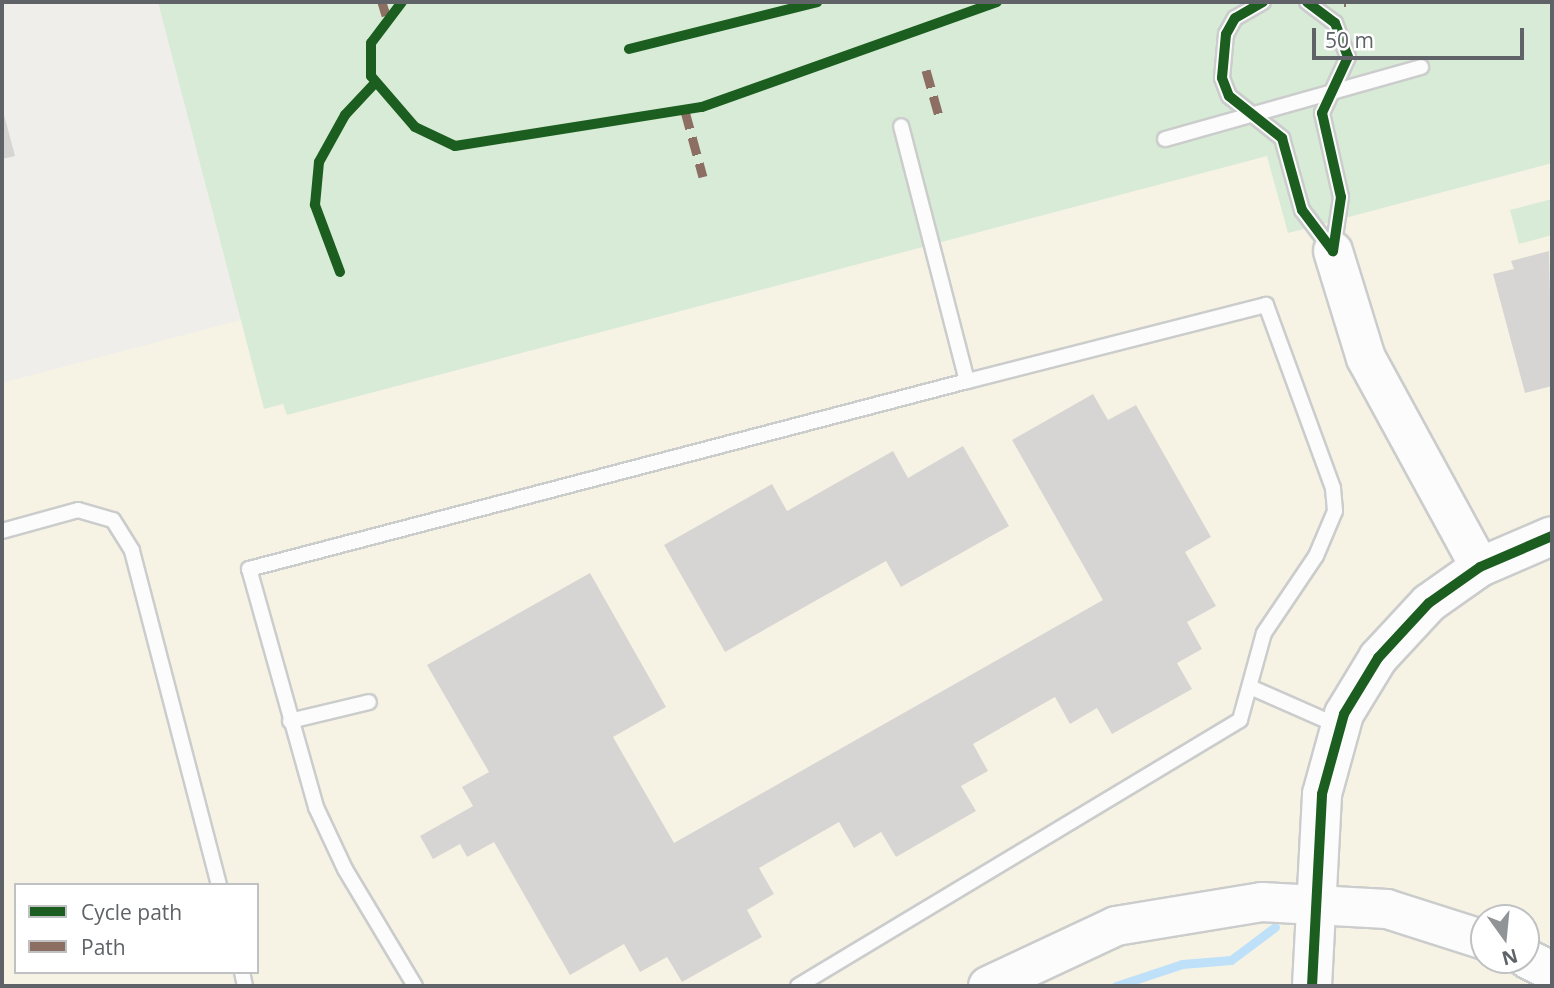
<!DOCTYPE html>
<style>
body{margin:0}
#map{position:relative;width:1554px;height:988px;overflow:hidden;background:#efeeea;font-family:"Open Sans",sans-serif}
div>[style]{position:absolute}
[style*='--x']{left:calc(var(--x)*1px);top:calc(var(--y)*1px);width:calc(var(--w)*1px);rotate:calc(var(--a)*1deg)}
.commercial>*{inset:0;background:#f7f3e4}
.green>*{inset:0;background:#d8ebd6}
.stream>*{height:9px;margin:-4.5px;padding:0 4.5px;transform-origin:4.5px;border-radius:4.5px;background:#bfe0f9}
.building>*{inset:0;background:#d6d5d3}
.roads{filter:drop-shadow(2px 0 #cbcccc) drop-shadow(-2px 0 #cbcccc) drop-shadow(0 2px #cbcccc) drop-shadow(0 -2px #cbcccc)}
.lane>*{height:14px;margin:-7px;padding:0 7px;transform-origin:7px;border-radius:7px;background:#fdfcfc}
.secondary>*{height:38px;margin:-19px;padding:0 19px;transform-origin:19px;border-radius:19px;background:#fdfcfc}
.quiet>*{height:9px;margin-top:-4.5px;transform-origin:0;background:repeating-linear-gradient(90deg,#8d6e63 0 18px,transparent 0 27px)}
.cycleway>*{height:10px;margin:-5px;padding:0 5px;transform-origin:5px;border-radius:5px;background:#1b5e20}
span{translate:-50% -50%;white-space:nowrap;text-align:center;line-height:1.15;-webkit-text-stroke:5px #fff;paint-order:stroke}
.frame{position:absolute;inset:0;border:4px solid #5f6368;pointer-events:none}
.legend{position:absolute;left:14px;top:883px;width:245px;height:91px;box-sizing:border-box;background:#fff;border:2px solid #bfc1c3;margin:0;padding:9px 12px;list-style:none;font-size:21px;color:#5f6368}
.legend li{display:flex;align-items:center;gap:14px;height:35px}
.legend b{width:35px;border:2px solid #bfc1c3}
.north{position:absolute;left:1470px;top:904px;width:70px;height:70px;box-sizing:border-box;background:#fff;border:2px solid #bfc1c3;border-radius:50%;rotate:165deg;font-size:19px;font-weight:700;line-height:28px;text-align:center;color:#5f6368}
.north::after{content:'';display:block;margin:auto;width:24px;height:32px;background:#919496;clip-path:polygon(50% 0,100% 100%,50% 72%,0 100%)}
.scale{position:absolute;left:1312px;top:28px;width:212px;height:32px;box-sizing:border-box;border:4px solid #5f6368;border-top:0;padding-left:9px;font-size:21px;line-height:24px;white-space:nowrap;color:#5f6368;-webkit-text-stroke:5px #fff;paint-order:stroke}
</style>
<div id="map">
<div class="commercial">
<div style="clip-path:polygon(evenodd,1267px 156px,1289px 233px,1552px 163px,1552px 986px,2px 986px,2px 383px,260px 315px,287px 415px,1267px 156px,16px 885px,257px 885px,257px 972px,16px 972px,16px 885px,1267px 156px,1484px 918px,1526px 918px,1526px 960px,1484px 960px,1484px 918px)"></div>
</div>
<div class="green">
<div style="clip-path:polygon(158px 2px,1552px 2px,1552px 163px,1288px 233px,1267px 156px,287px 415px,283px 404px,264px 409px)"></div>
<div style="clip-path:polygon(1552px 199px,1552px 235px,1519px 244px,1510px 210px)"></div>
</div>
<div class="stream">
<div style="--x:1116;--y:986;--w:70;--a:-18.4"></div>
<div style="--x:1182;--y:964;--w:49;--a:-4.7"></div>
<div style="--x:1231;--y:960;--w:55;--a:-36.9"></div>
</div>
<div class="building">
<div style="clip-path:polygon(2px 107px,15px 156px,2px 159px)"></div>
<div style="clip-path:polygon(1549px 251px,1552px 386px,1525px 393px,1493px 274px,1514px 269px,1511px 261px)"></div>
<div style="clip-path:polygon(1093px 394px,1108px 420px,1136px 405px,1211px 537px,1185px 552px,1216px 606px,1187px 622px,1202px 649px,1177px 663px,1192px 689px,1112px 734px,1097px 708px,1070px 724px,1055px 697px,973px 744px,988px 771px,961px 786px,976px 811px,896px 857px,881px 832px,854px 848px,839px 822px,759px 868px,774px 894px,747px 910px,762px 937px,682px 982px,667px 957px,640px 972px,624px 944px,570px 975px,494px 842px,467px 857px,460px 844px,433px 859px,420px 836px,473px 806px,462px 787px,489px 772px,427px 665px,590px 573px,666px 707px,613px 737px,674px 843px,1103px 600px,1012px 440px)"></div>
<div style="clip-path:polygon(963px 446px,1009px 526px,901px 587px,886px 561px,725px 652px,664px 545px,772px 484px,787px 511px,893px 451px,908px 478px)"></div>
</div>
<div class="roads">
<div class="lane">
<div style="--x:1263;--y:2;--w:32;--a:150"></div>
<div style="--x:1235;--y:18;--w:18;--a:119"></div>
<div style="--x:1226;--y:34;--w:44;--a:95.2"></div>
<div style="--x:1222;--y:78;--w:19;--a:69"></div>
<div style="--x:1229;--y:96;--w:68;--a:38.4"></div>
<div style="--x:1282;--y:138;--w:75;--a:74.5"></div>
<div style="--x:1302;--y:210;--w:50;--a:53.1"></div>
<div style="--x:1307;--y:2;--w:35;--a:37"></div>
<div style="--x:1335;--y:23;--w:36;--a:69"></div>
<div style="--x:1348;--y:57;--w:62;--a:114.9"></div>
<div style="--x:1322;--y:113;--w:86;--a:77.3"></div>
<div style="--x:1341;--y:197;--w:54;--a:98.6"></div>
<div style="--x:1165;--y:139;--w:266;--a:-15.7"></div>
<div style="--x:2;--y:531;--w:79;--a:-15.4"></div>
<div style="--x:78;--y:510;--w:36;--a:16"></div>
<div style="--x:113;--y:520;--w:36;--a:58"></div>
<div style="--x:132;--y:551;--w:345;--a:75.4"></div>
<div style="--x:1250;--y:687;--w:97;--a:23.7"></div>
<div style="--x:290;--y:721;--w:81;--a:-13.5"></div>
<div style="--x:242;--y:972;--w:14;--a:78"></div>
<div style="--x:415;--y:986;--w:136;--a:-120.9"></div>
<div style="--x:345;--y:869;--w:68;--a:-115.1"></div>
<div style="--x:316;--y:807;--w:247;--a:-105.7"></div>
<div style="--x:249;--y:569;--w:742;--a:-14.67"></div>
<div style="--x:967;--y:381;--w:263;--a:-104.5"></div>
<div style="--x:798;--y:986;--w:516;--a:-31.04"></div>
<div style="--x:1240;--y:720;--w:90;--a:-74.6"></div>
<div style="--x:1264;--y:633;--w:93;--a:-56"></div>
<div style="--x:1316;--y:556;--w:49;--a:-67.1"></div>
<div style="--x:1335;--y:511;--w:23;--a:-95"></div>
<div style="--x:1333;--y:488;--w:195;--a:-110.1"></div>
<div style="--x:1266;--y:305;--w:309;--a:165.7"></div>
</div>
<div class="secondary">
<div style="--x:1333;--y:251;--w:112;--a:72.9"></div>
<div style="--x:1366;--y:358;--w:238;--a:61.4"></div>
<div style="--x:1526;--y:958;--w:29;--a:27"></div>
<div style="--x:988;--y:986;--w:141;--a:-25.1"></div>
<div style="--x:1116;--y:926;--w:148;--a:-9.3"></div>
<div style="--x:1262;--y:902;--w:125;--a:3.2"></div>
<div style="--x:1387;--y:909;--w:102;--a:17.7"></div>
<div style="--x:1312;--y:986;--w:192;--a:-87"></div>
<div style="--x:1322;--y:794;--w:83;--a:-74.6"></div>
<div style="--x:1344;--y:714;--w:66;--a:-58.7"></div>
<div style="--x:1378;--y:658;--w:75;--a:-47.2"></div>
<div style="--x:1429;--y:603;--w:62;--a:-35.2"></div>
<div style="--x:1480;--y:567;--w:78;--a:-23.3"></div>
</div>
</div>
<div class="quiet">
<div style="--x:382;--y:2;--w:14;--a:73"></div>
<div style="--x:1344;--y:2;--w:2;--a:0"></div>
<div style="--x:926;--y:70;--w:48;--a:74.2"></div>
<div style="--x:685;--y:111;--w:68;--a:74.7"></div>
</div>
<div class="cycleway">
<div style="--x:402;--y:2;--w:51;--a:127.1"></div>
<div style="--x:371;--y:43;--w:33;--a:90"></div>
<div style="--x:371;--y:76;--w:67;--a:49.2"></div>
<div style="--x:415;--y:127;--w:44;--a:25.4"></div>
<div style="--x:455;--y:146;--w:250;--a:-9"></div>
<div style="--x:702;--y:107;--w:313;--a:-19.6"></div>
<div style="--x:1263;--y:2;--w:32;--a:150"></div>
<div style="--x:1235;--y:18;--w:18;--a:119"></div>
<div style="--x:1226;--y:34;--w:44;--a:95.2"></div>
<div style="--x:1222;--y:78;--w:19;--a:69"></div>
<div style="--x:1229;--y:96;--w:68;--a:38.4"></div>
<div style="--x:1282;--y:138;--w:75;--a:74.5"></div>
<div style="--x:1302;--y:210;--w:51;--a:52.9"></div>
<div style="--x:1307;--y:2;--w:35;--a:37"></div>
<div style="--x:1335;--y:23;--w:36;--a:69"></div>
<div style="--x:1348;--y:57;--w:62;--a:114.9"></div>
<div style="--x:1322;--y:113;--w:86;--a:77.3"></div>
<div style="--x:1341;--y:197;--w:55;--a:98.4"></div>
<div style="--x:629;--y:49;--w:194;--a:-14"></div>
<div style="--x:340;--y:272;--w:72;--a:-110.5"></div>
<div style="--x:315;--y:205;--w:43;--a:-84.7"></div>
<div style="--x:319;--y:162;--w:54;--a:-61"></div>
<div style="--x:345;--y:115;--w:42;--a:-46.9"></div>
<div style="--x:1312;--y:986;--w:192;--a:-87"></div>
<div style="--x:1322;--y:794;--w:83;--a:-74.6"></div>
<div style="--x:1344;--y:714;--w:66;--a:-58.7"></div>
<div style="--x:1378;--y:658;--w:75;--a:-47.2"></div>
<div style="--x:1429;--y:603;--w:62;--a:-35.2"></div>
<div style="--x:1480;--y:567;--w:78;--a:-23.3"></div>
</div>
<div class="frame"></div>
<ul class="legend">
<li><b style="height:9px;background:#1b5e20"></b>Cycle path</li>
<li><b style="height:9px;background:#8d6e63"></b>Path</li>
</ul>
<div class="north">N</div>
<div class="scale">50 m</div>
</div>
